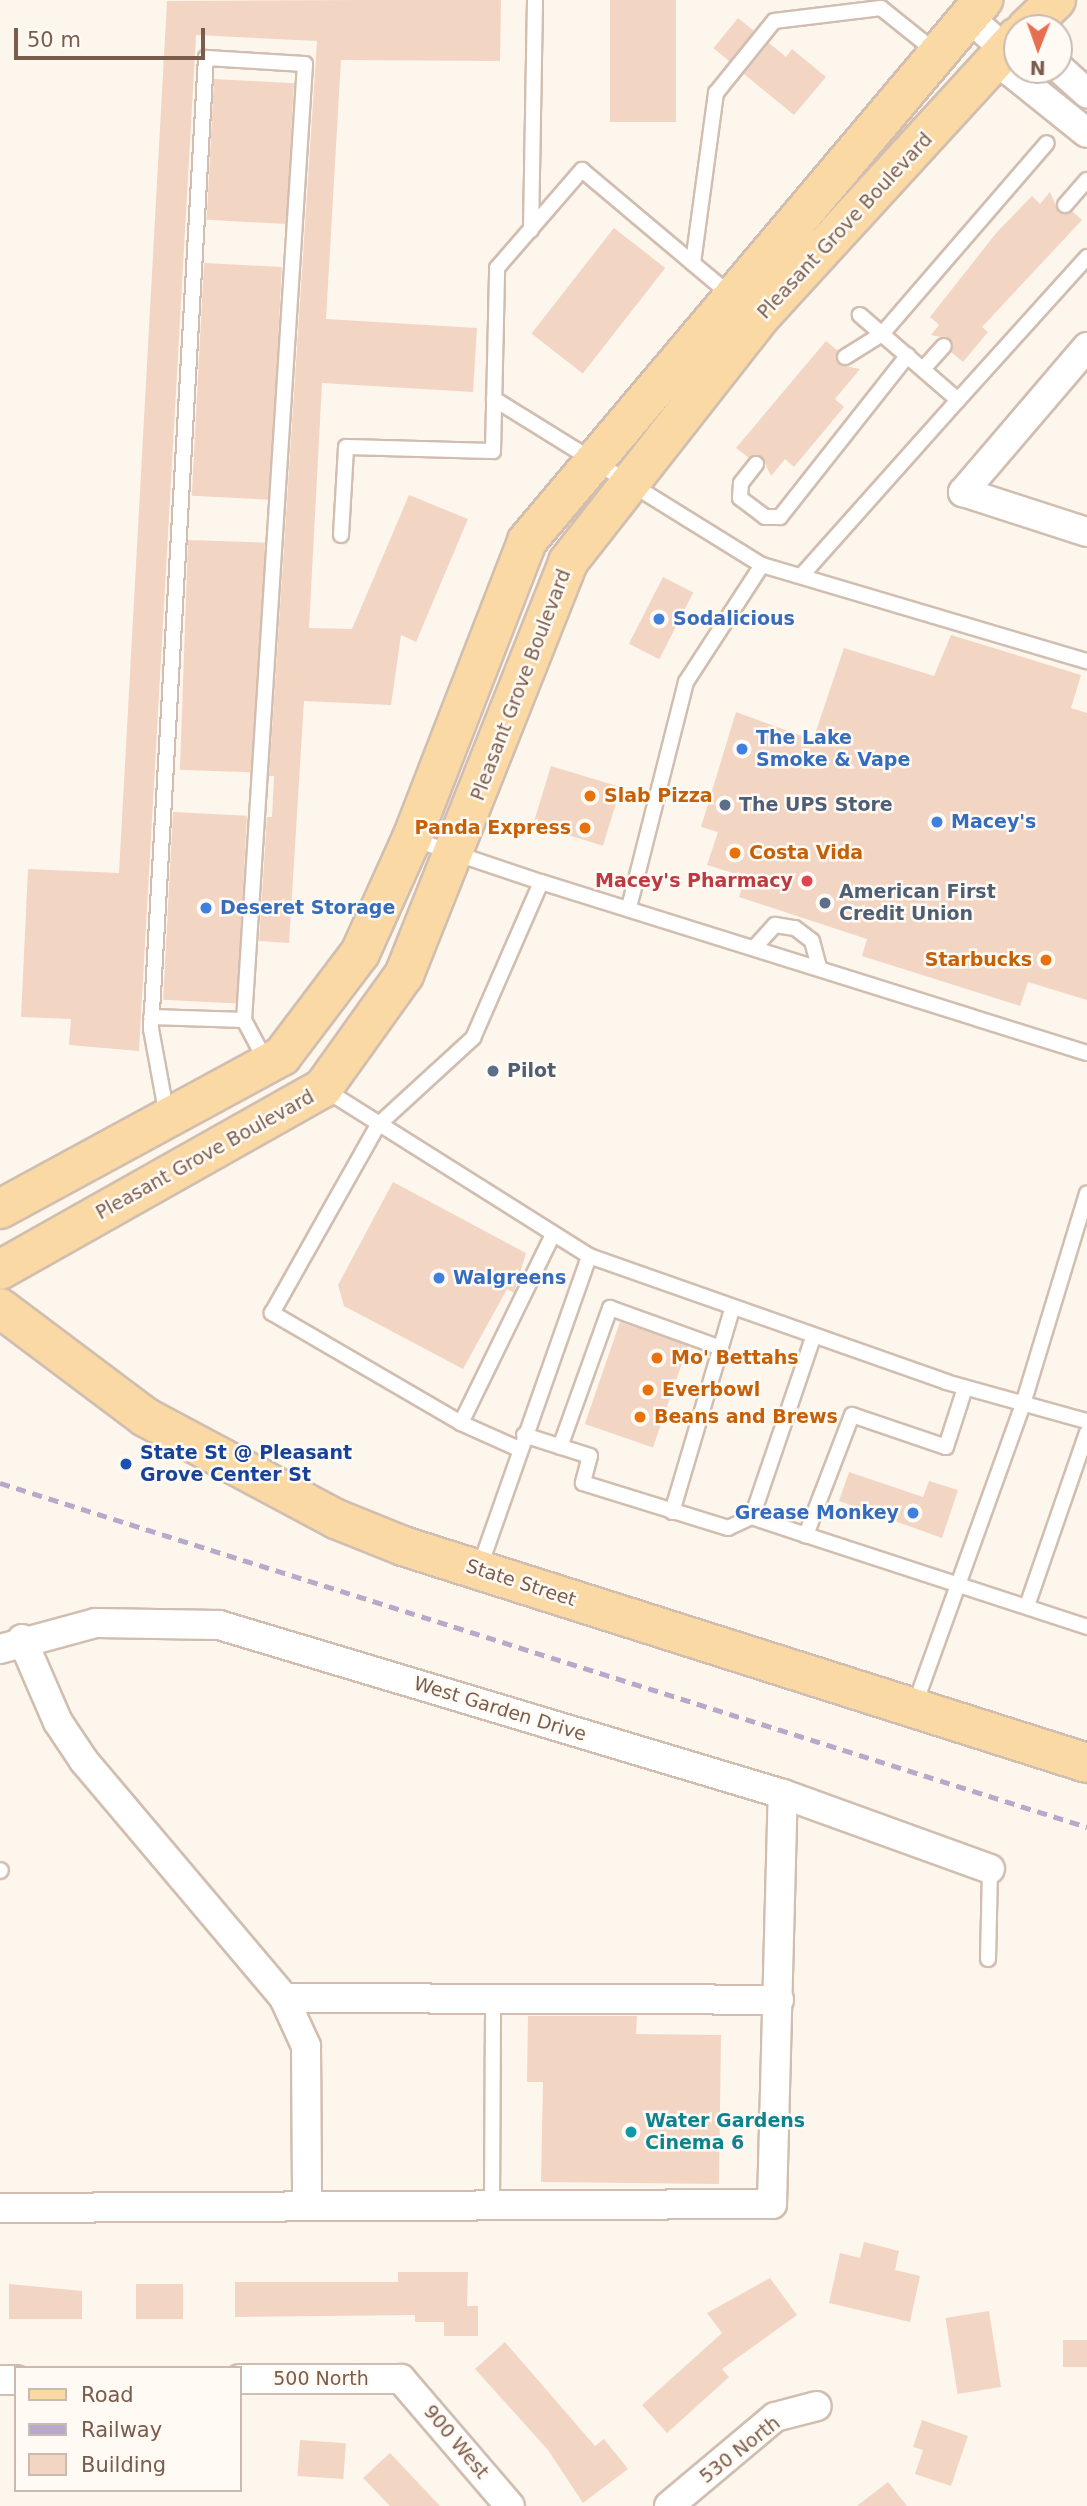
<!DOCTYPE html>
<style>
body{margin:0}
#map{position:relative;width:1087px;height:2506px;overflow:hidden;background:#fdf6ec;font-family:"DejaVu Sans",sans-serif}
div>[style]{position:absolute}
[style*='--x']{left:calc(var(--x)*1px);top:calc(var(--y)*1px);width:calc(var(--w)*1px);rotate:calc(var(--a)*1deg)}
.building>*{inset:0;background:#f3d5c3;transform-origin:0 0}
.roads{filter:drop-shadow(2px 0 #d1beb0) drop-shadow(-2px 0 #d1beb0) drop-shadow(0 2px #d1beb0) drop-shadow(0 -2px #d1beb0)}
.lane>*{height:14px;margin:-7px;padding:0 7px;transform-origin:7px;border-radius:7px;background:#fff}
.street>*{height:28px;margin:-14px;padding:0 14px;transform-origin:14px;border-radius:14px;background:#fff}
.primary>*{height:38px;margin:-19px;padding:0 19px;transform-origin:19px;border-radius:19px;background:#fbd9a5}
.rail>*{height:5px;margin-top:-2.5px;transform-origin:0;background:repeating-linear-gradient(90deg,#b9a8c9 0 10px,transparent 0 17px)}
.dots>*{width:19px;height:19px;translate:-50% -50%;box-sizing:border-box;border:4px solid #fffaf3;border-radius:50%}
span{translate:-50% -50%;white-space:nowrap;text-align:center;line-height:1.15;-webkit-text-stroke:5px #fffaf3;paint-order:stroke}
.street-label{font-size:19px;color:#7a5c4d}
.shop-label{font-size:19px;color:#366cbe;font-weight:700}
.left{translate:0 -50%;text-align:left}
.right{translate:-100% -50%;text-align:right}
.food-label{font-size:19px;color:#c56008;font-weight:700}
.service-label{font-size:19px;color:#4e5e75;font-weight:700}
.health-label{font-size:19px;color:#be3a42;font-weight:700}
.transit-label{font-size:19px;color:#164399;font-weight:700}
.culture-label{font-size:19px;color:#0d838f;font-weight:700}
.legend{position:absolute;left:14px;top:2366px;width:228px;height:126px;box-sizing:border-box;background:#fffaf3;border:2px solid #cabbb1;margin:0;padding:9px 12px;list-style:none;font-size:21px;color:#7a5c4d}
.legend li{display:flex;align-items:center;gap:14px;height:35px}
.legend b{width:35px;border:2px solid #cabbb1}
.north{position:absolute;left:1003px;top:14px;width:70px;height:70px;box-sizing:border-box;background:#fffaf3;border:2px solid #cabbb1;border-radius:50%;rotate:181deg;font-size:19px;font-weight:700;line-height:28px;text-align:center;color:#7a5c4d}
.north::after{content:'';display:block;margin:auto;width:24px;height:32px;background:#e76f51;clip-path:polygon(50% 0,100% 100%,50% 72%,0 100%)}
.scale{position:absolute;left:14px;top:28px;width:191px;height:32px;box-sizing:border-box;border:4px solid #7a5c4d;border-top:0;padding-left:9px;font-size:21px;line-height:24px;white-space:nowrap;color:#7a5c4d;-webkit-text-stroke:5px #fffaf3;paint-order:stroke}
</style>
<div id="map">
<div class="building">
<div style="clip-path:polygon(367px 0,501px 0,500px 61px,341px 60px,326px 319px,477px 328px,473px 392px,322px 383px,309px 628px,352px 629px,409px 495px,468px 519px,416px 642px,401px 635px,391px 705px,304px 701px,289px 943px,259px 941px,267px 817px,272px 817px,274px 776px,269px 776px,317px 41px,196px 35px,139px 1051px,69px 1045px,71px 1019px,21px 1017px,28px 869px,119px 873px,167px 1px)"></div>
<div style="left:610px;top:0;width:66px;height:122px"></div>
<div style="left:738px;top:18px;width:21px;height:39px;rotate:39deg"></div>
<div style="clip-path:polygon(769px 43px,786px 57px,792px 49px,826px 77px,794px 115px,744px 74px)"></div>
<div style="left:214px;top:79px;width:80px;height:141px;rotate:3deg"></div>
<div style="clip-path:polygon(1050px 192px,1059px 213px,1072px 211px,1082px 220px,982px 327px,988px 332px,963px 362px,951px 352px,950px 339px,931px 335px,939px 325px,930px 317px,997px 232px,1032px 196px,1040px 204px)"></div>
<div style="left:614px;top:228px;width:65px;height:134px;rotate:38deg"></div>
<div style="left:204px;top:263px;width:78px;height:233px;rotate:3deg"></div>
<div style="clip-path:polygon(826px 341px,838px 351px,840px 365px,860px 369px,835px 399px,844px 407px,794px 467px,785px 459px,771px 476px,762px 457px,749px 458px,736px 448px)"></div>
<div style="left:188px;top:540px;width:77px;height:230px;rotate:2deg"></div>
<div style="left:663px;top:577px;width:34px;height:75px;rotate:27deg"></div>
<div style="clip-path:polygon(951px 635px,1081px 675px,1071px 708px,1087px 713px,1087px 1000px,1028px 982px,1020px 1006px,862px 956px,867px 939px,739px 897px,746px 877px,707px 865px,718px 832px,701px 827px,736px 712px,813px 740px,844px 648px,934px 676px)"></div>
<div style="left:551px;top:766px;width:73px;height:61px;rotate:17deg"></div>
<div style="left:173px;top:812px;width:74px;height:188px;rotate:3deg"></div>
<div style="clip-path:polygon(393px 1182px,526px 1253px,514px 1293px,507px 1289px,463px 1369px,344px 1306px,338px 1285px)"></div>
<div style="left:620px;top:1322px;width:72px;height:108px;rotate:19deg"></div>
<div style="clip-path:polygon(849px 1472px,923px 1497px,929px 1481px,958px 1490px,942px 1538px,839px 1501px)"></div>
<div style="clip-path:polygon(528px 2016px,637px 2016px,636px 2034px,721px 2035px,719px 2184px,541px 2182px,543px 2082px,527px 2082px)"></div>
<div style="clip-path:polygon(864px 2242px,899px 2251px,895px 2270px,920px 2276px,910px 2322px,829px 2303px,840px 2253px,860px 2258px)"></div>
<div style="clip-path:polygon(398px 2272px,468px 2272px,467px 2306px,478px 2306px,478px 2336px,444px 2336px,444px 2322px,415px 2322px,415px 2315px,235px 2317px,235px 2282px,398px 2282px)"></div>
<div style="clip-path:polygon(770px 2278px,797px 2315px,722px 2369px,729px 2377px,667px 2433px,642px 2405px,722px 2333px,707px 2313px)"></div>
<div style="clip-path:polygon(9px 2284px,82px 2291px,82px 2319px,9px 2319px)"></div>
<div style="left:136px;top:2284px;width:47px;height:35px"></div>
<div style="left:989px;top:2311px;width:77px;height:44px;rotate:81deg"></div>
<div style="left:1063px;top:2340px;width:24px;height:27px"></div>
<div style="clip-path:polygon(505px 2342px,595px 2446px,604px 2439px,628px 2469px,583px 2503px,548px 2450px,475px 2369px)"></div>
<div style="clip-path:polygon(922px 2420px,968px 2436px,951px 2486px,915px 2474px,923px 2450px,913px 2447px)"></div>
<div style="left:300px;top:2440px;width:46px;height:36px;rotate:4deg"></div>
<div style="clip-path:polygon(390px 2453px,440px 2506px,390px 2506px,363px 2478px)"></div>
<div style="clip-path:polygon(888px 2482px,907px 2506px,857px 2506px)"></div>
</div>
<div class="roads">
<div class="lane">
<div style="--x:1065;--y:205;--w:33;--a:-49"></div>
<div style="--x:531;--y:230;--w:230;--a:-89"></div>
<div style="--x:693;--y:263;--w:172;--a:-82.3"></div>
<div style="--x:716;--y:93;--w:92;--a:-51.1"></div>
<div style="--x:774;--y:21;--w:108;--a:-6.9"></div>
<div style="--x:881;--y:8;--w:70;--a:38.7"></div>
<div style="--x:845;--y:357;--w:44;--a:-31.9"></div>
<div style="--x:882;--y:334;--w:252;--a:-49.2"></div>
<div style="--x:923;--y:369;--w:31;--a:-48"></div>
<div style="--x:494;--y:399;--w:315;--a:31.8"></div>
<div style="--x:762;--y:565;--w:140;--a:123"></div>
<div style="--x:686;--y:682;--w:232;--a:104.2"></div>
<div style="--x:958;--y:400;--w:193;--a:-47.9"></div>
<div style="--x:756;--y:464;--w:24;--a:128"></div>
<div style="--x:741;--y:483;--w:15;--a:94"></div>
<div style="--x:740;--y:498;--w:31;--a:37"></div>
<div style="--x:765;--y:517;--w:15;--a:0"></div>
<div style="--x:780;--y:517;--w:206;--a:-51.7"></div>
<div style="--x:341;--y:535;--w:88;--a:-86.7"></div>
<div style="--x:346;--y:447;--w:147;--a:1.6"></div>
<div style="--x:493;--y:451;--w:183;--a:-88.7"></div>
<div style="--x:497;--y:268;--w:130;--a:-49.1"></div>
<div style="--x:582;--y:170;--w:192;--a:40.1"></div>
<div style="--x:762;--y:565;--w:339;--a:16.5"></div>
<div style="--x:802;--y:575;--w:234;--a:-48.3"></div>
<div style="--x:958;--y:400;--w:130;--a:-139.1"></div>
<div style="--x:413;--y:839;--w:135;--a:18.6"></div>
<div style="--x:755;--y:947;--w:30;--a:-48"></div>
<div style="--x:775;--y:925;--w:20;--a:9"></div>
<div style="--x:795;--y:928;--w:21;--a:37"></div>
<div style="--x:812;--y:941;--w:28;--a:75"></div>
<div style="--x:151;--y:1017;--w:93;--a:1.8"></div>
<div style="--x:324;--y:1089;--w:313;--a:32.2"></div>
<div style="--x:167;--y:1116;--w:88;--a:-100.4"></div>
<div style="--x:151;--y:1029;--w:973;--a:-86.76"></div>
<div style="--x:206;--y:58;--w:99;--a:3.5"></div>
<div style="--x:305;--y:64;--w:958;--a:93.65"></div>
<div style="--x:244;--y:1020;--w:49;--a:61.9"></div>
<div style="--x:965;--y:1388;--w:62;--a:107.9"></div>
<div style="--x:946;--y:1447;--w:99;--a:-161.2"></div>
<div style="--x:852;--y:1415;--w:129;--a:111"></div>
<div style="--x:806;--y:1535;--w:296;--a:18.1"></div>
<div style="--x:461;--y:1423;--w:210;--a:-64"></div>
<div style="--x:524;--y:1435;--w:69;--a:17.7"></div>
<div style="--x:590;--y:1456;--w:28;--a:105"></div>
<div style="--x:583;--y:1483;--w:152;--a:17.2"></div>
<div style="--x:728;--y:1528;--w:26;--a:-25"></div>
<div style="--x:560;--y:1447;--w:148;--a:-70.2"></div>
<div style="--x:610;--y:1308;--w:118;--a:19.8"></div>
<div style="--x:519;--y:1449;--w:64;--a:-155.9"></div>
<div style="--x:461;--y:1423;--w:219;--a:-149.8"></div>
<div style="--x:272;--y:1313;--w:216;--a:-60.6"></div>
<div style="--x:378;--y:1125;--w:129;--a:-42.5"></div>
<div style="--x:473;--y:1038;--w:170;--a:-66.4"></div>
<div style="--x:541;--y:882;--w:572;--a:17.39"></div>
<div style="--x:672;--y:1512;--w:211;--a:-73.5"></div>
<div style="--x:806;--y:1535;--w:57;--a:-161.6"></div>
<div style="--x:752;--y:1517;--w:189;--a:-71.2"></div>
<div style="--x:479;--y:1569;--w:332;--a:-70.6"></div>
<div style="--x:589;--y:1256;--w:379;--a:19.4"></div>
<div style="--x:946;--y:1382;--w:146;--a:15.5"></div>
<div style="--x:1028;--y:1603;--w:180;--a:-70.9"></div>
<div style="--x:914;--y:1707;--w:322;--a:-70.2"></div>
<div style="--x:1023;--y:1404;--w:220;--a:-73.1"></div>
<div style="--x:0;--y:1871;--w:1;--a:-45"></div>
<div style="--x:988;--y:1959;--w:90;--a:-88.7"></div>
<div style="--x:492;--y:2205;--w:206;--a:-89.7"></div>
</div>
<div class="street">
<div style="--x:968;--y:16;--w:52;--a:42.6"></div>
<div style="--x:1006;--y:51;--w:22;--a:77"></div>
<div style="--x:1011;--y:72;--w:97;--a:38.8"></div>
<div style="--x:1059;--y:68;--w:38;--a:42"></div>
<div style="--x:1087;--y:347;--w:191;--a:130.5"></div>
<div style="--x:963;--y:492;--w:130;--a:17.9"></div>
<div style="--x:22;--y:1639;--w:90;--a:66.6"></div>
<div style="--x:58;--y:1722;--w:47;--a:56.3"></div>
<div style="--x:84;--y:1761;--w:310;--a:49.8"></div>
<div style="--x:284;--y:1998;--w:495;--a:0.2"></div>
<div style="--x:0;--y:1649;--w:99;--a:-15.2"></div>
<div style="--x:96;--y:1623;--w:123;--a:0.9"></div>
<div style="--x:219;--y:1625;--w:589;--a:16.68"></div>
<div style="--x:783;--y:1794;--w:220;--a:19.9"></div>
<div style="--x:284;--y:1998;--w:53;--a:65.4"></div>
<div style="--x:306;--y:2046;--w:160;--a:89.6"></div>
<div style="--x:0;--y:2208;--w:772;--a:-0.3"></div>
<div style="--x:772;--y:2204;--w:410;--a:-88.5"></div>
<div style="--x:240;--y:2379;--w:161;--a:0"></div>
<div style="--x:401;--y:2379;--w:167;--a:49.4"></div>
<div style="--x:0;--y:2380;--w:16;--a:0"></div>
<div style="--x:669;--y:2506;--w:138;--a:-40"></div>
<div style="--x:775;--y:2417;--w:43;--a:-14.7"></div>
</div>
<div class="primary">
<div style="--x:1027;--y:28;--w:40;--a:-44"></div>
<div style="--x:0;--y:1209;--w:321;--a:-28.5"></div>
<div style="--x:282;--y:1056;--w:129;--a:-52.9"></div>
<div style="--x:360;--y:953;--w:126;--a:-65.7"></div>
<div style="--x:412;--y:838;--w:318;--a:-68.8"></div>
<div style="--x:527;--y:541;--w:708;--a:-49.87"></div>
<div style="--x:0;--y:1270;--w:371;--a:-29.4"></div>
<div style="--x:323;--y:1088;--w:139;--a:-54.4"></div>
<div style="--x:404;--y:975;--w:444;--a:-68.3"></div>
<div style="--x:568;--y:562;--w:314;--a:-51.9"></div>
<div style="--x:762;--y:315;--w:377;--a:-47.5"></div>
<div style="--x:0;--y:1308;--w:181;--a:36.9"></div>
<div style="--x:145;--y:1417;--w:217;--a:28.1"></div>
<div style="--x:336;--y:1519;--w:72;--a:21.9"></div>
<div style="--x:403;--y:1546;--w:718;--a:17.6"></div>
</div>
</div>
<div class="rail">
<div style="--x:0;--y:1483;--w:1140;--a:17.56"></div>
</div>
<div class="dots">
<div style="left:659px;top:619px;background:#3f7fe0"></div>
<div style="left:742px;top:749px;background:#3f7fe0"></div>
<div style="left:590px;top:796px;background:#e8710a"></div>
<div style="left:725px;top:805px;background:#5c6f8a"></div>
<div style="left:937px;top:822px;background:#3f7fe0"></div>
<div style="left:585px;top:828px;background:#e8710a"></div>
<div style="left:735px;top:853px;background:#e8710a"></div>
<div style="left:807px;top:881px;background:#e0444e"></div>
<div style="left:825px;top:903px;background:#5c6f8a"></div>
<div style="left:206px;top:908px;background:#3f7fe0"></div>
<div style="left:1046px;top:960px;background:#e8710a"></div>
<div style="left:493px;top:1071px;background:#5c6f8a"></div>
<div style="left:439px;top:1278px;background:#3f7fe0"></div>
<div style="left:657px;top:1358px;background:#e8710a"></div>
<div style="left:648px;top:1390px;background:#e8710a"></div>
<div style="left:640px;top:1417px;background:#e8710a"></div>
<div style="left:126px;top:1464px;background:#1a4fb4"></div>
<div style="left:913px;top:1513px;background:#3f7fe0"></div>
<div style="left:631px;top:2132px;background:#0f9aa8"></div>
</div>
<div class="street-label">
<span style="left:845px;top:226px;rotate:-47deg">Pleasant Grove Boulevard</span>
<span style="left:521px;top:685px;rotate:-69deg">Pleasant Grove Boulevard</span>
<span style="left:205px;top:1155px;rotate:-29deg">Pleasant Grove Boulevard</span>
<span style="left:521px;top:1583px;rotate:18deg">State Street</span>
<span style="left:500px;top:1709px;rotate:17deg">West Garden Drive</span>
<span style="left:321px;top:2379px">500 North</span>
<span style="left:456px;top:2442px;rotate:50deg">900 West</span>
<span style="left:740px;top:2450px;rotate:-38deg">530 North</span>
</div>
<div class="shop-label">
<span class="left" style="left:673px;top:619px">Sodalicious</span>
<span class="left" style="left:756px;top:749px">The Lake<br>Smoke &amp; Vape</span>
<span class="left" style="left:951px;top:822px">Macey's</span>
<span class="left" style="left:220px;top:908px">Deseret Storage</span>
<span class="left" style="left:453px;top:1278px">Walgreens</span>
<span class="right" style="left:899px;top:1513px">Grease Monkey</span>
</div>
<div class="food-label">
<span class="left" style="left:604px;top:796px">Slab Pizza</span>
<span class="right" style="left:571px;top:828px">Panda Express</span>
<span class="left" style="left:749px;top:853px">Costa Vida</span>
<span class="right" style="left:1032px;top:960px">Starbucks</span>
<span class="left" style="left:671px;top:1358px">Mo' Bettahs</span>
<span class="left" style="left:662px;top:1390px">Everbowl</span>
<span class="left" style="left:654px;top:1417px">Beans and Brews</span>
</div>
<div class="service-label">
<span class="left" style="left:739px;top:805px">The UPS Store</span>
<span class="left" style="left:839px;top:903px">American First<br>Credit Union</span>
<span class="left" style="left:507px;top:1071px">Pilot</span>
</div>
<div class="health-label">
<span class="right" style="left:793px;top:881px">Macey's Pharmacy</span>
</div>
<div class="transit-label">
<span class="left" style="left:140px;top:1464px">State St @ Pleasant<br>Grove Center St</span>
</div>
<div class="culture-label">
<span class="left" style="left:645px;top:2132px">Water Gardens<br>Cinema 6</span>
</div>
<ul class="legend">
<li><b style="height:9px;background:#fbd9a5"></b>Road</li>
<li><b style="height:9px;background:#b9a8c9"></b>Railway</li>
<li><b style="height:19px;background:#f3d5c3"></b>Building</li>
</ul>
<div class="north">N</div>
<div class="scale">50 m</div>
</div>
